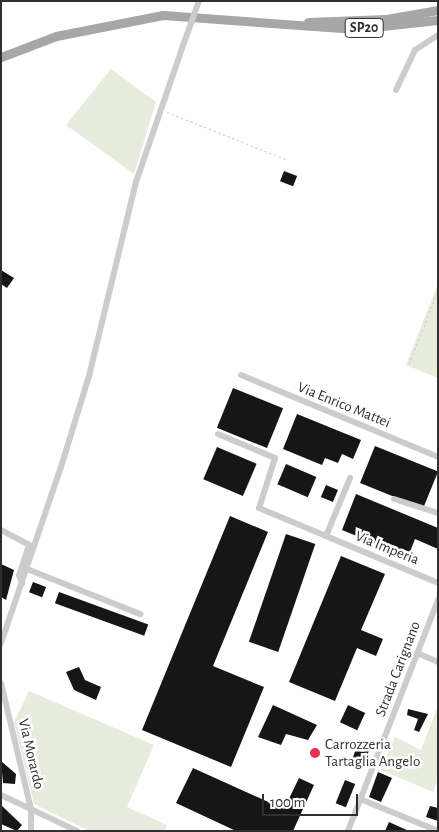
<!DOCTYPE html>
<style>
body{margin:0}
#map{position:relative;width:439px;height:832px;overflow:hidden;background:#fff;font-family:"Alegreya Sans",sans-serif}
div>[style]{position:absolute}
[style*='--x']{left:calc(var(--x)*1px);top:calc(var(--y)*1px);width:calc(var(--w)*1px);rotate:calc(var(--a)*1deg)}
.green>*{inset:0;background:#e7ecdd}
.building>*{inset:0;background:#161616;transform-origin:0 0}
.path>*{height:1px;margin-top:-0.5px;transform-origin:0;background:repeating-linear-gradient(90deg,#ccc 0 2.5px,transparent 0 5px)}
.minor>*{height:6px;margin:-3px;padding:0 3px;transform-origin:3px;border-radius:3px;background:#ccc}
.major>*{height:9px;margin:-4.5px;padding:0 4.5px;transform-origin:4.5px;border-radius:4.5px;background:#a7a7a7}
.minor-bridge>*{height:6px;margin:-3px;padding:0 3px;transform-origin:3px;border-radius:3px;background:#ccc}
.dots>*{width:14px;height:14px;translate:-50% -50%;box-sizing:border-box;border:2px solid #fff;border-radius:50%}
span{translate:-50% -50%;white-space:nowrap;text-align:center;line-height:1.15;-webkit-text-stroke:5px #fff;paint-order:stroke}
.shield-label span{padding:1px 4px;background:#fff;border:1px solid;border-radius:4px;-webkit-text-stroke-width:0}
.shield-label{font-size:14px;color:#2f2f2f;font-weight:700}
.street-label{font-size:15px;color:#2f2f2f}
.poi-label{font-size:15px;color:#2f2f2f}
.left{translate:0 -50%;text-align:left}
.frame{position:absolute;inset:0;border:2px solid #2f2f2f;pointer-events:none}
.scale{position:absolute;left:262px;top:794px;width:96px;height:22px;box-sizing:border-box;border:2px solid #2f2f2f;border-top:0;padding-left:6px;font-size:15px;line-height:18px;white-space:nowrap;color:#2f2f2f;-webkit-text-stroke:4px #fff;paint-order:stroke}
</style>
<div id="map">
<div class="green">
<div style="clip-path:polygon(111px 69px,156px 102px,134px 174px,66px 125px)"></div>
<div style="clip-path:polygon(437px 286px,438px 286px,438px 378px,406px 365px)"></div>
<div style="clip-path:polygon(29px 691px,154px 745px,127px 807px,167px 825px,165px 831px,89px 831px,34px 804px,14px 722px)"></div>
<div style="clip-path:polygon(438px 706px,438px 779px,433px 792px,381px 770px,395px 737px,421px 750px)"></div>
</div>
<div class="building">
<div style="left:284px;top:171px;width:14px;height:11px;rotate:21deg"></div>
<div style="clip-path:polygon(1px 270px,14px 278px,7px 288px,1px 284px)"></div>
<div style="left:233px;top:388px;width:54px;height:43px;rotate:22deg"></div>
<div style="clip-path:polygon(297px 414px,361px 440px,353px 459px,342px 454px,338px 463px,325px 458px,322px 465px,283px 449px)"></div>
<div style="left:375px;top:446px;width:68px;height:40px;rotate:22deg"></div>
<div style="left:217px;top:447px;width:43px;height:35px;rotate:23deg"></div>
<div style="left:286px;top:464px;width:33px;height:22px;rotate:23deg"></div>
<div style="left:326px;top:485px;width:13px;height:13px;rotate:23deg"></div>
<div style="clip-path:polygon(356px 494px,438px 528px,438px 549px,415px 539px,408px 557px,342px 530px)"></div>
<div style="clip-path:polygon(230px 516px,268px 532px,213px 666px,264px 687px,231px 767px,142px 730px)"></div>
<div style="left:286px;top:534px;width:31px;height:114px;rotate:19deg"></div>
<div style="clip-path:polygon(341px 556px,385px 574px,361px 630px,383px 639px,376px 656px,357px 648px,335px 701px,289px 682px)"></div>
<div style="clip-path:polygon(1px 564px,14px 570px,6px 600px,1px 597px)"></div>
<div style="left:33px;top:582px;width:14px;height:11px;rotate:21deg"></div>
<div style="left:59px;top:592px;width:95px;height:12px;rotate:20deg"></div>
<div style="clip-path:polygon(79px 667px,85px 680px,101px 687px,96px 700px,74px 690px,66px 672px)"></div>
<div style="clip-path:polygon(273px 705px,317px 725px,308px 740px,286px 734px,281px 745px,258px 737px)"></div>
<div style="left:348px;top:705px;width:19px;height:19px;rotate:25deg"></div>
<div style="clip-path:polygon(408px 709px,428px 714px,419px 732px,414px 730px,418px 719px,407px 715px)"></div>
<div style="left:358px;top:742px;width:13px;height:16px;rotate:18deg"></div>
<div style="clip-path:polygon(1px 761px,16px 774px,15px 784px,3px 783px)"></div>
<div style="clip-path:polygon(193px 768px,284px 809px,299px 778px,314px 785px,293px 831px,236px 831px,176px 803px)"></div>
<div style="clip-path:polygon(378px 772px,392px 778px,381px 802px,369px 797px)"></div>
<div style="left:345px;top:780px;width:11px;height:25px;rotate:22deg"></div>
<div style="clip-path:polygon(1px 805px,22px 825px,17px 831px,1px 824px)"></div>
<div style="clip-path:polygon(430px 806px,438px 808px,438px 821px,426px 817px)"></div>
<div style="clip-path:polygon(389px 822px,409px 831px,385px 831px)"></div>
</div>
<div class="path">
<div style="--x:167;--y:112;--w:128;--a:21.6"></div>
<div style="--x:409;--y:364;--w:79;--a:-68.3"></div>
</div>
<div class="minor">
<div style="--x:396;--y:90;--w:44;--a:-64.6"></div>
<div style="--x:415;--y:50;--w:27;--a:-33"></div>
<div style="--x:241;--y:375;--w:213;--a:22.6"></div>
<div style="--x:218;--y:434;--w:62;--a:22.8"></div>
<div style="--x:275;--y:458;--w:52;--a:107.7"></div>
<div style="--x:259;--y:508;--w:194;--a:22.7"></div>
<div style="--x:394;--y:499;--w:46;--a:17.7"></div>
<div style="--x:1;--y:530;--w:32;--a:28"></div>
<div style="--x:29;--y:545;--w:32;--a:108"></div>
<div style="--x:19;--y:575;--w:9;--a:69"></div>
<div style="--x:326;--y:536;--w:63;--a:-67.5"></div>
<div style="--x:27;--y:569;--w:122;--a:21.7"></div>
<div style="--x:1;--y:643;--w:186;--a:-71.2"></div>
<div style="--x:61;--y:467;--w:95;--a:-72.9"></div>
<div style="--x:89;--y:376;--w:200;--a:-76.4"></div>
<div style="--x:136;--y:182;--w:150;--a:-71"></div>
<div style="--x:417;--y:653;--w:23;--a:23"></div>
<div style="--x:1;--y:683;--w:130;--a:76.6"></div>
<div style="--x:31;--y:809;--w:22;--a:90"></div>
<div style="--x:1;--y:795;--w:84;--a:25.3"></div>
<div style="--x:360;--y:799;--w:84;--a:22.3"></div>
<div style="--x:348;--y:831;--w:248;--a:-68.7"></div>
</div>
<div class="major">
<div style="--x:308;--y:22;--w:78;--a:-2.2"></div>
<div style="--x:386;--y:19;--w:53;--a:-9.8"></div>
<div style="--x:1;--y:57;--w:59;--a:-20.9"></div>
<div style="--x:56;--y:36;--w:109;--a:-11.1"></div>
<div style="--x:163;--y:15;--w:193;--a:4.2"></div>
<div style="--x:355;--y:29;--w:83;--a:-6.2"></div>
</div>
<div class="minor-bridge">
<div style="--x:185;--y:40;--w:41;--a:-70.3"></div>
</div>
<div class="dots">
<div style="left:315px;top:753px;background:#e73052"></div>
</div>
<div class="shield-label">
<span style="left:364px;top:28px">SP20</span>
</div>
<div class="street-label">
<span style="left:344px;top:405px;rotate:22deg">Via Enrico Mattei</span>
<span style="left:387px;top:548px;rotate:22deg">Via Imperia</span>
<span style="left:398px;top:669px;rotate:-69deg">Strada Carignano</span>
<span style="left:31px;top:754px;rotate:77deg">Via Morardo</span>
</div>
<div class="poi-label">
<span class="left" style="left:325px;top:753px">Carrozzeria<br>Tartaglia Angelo</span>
</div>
<div class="frame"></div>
<div class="scale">100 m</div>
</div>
